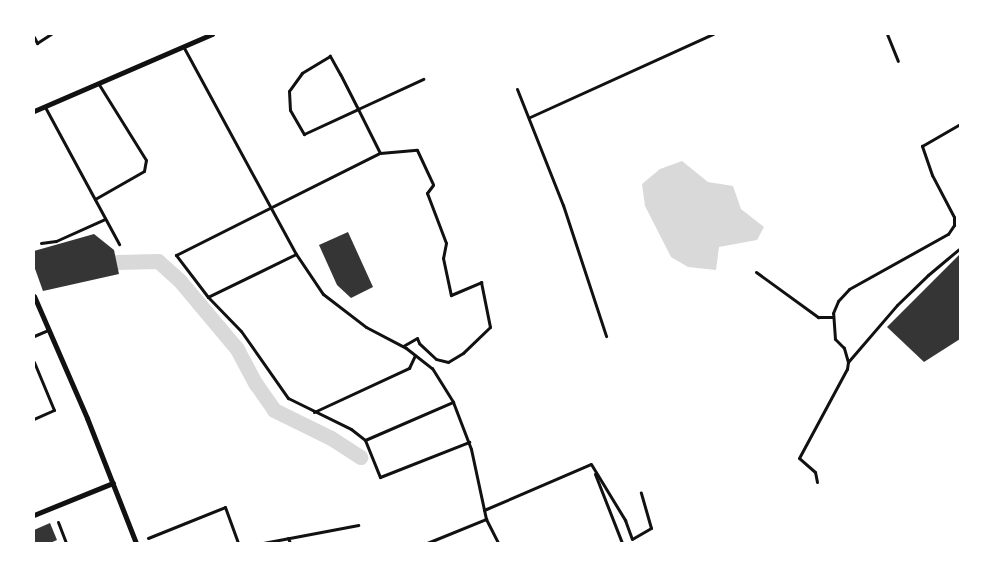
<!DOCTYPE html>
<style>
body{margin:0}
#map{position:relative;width:994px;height:577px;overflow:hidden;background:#fff;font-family:"IBM Plex Serif",serif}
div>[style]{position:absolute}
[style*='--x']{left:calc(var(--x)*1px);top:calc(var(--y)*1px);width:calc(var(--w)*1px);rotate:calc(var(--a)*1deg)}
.water>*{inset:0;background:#d9d9d9}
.river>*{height:15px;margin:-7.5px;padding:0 7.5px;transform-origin:7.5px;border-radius:7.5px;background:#d9d9d9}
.building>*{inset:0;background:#353535}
.minor>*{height:3px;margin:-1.5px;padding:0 1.5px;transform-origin:1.5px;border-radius:1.5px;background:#111}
.tertiary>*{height:4.5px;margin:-2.25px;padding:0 2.25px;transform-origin:2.25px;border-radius:2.25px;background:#111}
.secondary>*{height:5px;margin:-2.5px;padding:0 2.5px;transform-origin:2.5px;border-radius:2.5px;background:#111}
span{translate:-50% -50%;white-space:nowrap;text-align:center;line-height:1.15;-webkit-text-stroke:5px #fff;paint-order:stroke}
.frame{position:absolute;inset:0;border:35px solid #fff;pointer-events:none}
</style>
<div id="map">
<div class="water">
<div style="clip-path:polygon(682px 161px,708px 182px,733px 186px,741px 209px,764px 227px,757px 240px,719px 247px,716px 270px,688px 267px,671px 257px,645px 206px,642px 184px,660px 169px)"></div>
</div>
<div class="river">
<div style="--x:117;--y:262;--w:41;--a:-1.4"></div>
<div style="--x:158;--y:261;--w:30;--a:42"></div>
<div style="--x:180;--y:281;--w:89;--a:50"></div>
<div style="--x:237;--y:349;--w:40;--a:62"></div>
<div style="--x:256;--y:384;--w:32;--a:55"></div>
<div style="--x:274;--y:410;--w:64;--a:26.2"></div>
<div style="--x:331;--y:438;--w:35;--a:33"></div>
</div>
<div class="building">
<div style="clip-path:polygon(348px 232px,373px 287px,351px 298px,337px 285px,319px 245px)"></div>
<div style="clip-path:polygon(94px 234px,114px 250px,119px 274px,43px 291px,34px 266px,34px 251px)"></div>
<div style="clip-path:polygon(960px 254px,960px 339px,924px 362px,887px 327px)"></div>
<div style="clip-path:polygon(50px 523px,57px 540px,50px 543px,34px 543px,34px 530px)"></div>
</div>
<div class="minor">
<div style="--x:887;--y:34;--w:29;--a:68"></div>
<div style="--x:34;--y:37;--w:7;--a:63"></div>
<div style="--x:37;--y:43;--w:17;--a:-33"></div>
<div style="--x:183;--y:46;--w:237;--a:61.5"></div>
<div style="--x:296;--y:254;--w:48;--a:56"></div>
<div style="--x:323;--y:294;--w:54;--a:37.5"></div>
<div style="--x:366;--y:327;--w:45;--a:27.7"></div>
<div style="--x:406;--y:348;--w:33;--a:38"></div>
<div style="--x:432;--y:368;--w:40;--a:58"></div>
<div style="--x:453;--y:402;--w:50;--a:69"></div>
<div style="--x:471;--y:449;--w:72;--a:77.9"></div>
<div style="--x:486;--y:519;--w:27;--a:63"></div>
<div style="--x:517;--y:89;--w:125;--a:68.4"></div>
<div style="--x:563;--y:205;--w:138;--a:71.8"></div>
<div style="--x:45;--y:107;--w:156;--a:61.6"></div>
<div style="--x:530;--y:117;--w:201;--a:-24.4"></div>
<div style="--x:380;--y:153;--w:37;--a:-5"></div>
<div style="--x:417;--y:150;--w:38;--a:65"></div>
<div style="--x:433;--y:185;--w:10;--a:127"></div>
<div style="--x:427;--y:193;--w:53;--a:69.2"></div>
<div style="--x:446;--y:243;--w:15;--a:101"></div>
<div style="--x:443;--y:258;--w:38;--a:78"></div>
<div style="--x:451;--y:295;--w:33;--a:-23"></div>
<div style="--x:481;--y:282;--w:46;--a:78.7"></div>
<div style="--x:490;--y:327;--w:37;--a:136"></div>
<div style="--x:463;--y:353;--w:17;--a:149"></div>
<div style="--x:448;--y:362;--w:12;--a:-166"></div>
<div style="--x:436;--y:359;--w:23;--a:-137"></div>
<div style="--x:419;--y:343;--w:5;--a:-112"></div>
<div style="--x:417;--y:338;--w:16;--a:150"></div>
<div style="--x:95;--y:199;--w:56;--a:-29.7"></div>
<div style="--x:144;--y:171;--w:11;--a:-80"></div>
<div style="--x:146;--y:160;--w:91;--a:-121.9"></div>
<div style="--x:41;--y:243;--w:15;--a:-8"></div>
<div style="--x:56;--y:241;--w:54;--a:-24.2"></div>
<div style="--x:296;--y:254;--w:98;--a:154"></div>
<div style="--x:208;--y:297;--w:47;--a:45.9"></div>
<div style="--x:241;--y:331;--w:82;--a:55"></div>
<div style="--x:288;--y:398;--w:70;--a:26.2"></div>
<div style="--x:351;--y:429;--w:18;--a:38"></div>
<div style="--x:365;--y:440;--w:40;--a:68"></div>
<div style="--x:380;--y:477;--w:96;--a:-21.5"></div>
<div style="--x:756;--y:272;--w:77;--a:36"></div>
<div style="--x:818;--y:317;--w:15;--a:0"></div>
<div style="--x:208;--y:297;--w:53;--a:-127.3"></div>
<div style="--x:176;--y:255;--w:228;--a:-26.6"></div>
<div style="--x:380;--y:153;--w:49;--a:-116.6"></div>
<div style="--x:358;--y:109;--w:39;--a:-117"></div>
<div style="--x:340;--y:74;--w:21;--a:-119"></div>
<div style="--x:330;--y:56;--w:33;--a:149"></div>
<div style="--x:302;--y:73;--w:22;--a:126"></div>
<div style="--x:289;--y:91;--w:19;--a:87"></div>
<div style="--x:290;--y:110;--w:28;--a:60"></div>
<div style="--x:304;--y:134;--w:60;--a:-24.8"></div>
<div style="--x:358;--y:109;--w:72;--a:-24.8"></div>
<div style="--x:34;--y:336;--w:15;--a:-23"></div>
<div style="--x:34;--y:362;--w:52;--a:67.4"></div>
<div style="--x:54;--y:410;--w:22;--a:156"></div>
<div style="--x:848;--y:362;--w:75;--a:-49.3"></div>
<div style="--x:897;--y:305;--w:43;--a:-44.1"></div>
<div style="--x:928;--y:275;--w:40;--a:-40"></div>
<div style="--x:314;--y:412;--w:105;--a:-24.9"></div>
<div style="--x:409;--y:368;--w:14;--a:-65"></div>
<div style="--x:365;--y:440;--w:96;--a:-23.4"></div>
<div style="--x:595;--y:474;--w:74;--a:68.6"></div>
<div style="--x:817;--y:482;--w:10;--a:-101"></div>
<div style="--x:815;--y:472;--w:21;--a:-139"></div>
<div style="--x:799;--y:458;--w:101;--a:-61.7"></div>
<div style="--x:847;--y:369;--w:7;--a:-82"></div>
<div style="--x:848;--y:362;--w:15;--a:-106"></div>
<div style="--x:844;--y:348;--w:13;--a:-135"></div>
<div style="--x:835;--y:339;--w:26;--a:-94"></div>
<div style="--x:833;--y:313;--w:13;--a:-67"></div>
<div style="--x:838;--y:301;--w:16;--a:-47"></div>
<div style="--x:849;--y:289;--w:113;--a:-29.1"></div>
<div style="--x:948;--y:234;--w:11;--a:-56"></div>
<div style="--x:954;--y:225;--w:8;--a:-90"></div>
<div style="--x:954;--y:217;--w:47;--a:-117.6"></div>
<div style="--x:932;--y:175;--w:31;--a:-109"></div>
<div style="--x:922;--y:146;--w:44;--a:-30.1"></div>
<div style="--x:484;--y:510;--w:116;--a:-23.3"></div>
<div style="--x:591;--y:464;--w:66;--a:58.7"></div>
<div style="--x:625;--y:520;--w:20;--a:70"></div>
<div style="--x:632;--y:539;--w:22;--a:-30"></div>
<div style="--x:651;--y:528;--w:37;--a:-106"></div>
<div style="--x:58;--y:522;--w:22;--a:69"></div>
<div style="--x:148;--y:538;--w:83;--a:-21.9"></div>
<div style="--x:225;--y:507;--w:38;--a:70"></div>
<div style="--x:288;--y:538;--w:5;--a:68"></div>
<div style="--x:263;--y:543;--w:97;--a:-10.7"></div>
<div style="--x:427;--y:543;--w:64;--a:-22.1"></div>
</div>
<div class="tertiary">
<div style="--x:34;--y:515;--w:85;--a:-22.1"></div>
</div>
<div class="secondary">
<div style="--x:34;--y:111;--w:194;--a:-23.4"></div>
<div style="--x:34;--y:296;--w:133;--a:66.5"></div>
<div style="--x:87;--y:418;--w:134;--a:68.6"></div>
</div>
<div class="frame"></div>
</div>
